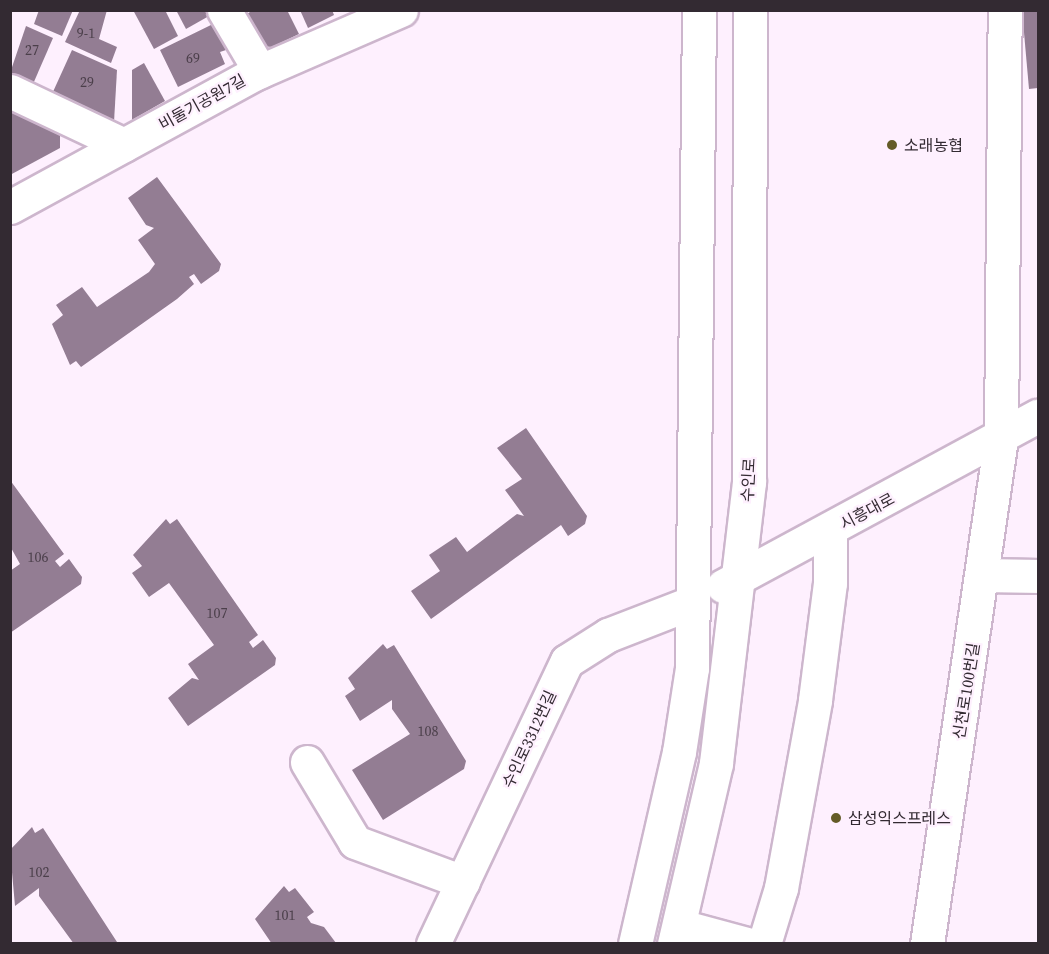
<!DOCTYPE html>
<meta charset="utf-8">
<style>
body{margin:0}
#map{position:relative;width:1049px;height:954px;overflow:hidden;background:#fef0fe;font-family:"Source Serif 4","Noto Sans KR",serif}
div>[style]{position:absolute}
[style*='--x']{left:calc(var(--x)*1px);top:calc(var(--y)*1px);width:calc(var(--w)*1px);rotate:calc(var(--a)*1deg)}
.building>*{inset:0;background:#937d93}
.roads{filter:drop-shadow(2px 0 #cdb6cd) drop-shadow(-2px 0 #cdb6cd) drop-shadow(0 2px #cdb6cd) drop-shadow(0 -2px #cdb6cd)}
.minor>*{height:33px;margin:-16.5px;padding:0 16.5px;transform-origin:16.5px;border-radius:16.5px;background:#fff}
.major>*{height:33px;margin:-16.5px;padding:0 16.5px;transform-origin:16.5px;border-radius:16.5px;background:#fff}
.dots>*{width:16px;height:16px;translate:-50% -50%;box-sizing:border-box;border:3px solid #fef0fe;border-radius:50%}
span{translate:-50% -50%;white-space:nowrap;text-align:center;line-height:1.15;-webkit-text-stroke:4.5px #fef0fe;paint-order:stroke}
.number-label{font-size:14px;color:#4b3f4a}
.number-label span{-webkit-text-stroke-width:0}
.street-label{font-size:16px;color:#332a32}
.poi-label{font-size:16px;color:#332a32}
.left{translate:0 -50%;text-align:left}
.frame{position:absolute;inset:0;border:12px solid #332a32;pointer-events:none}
</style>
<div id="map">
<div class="building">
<div style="clip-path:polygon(39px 10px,73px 10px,62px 36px,34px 24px)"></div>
<div style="clip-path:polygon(80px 10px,107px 10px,99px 39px,117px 47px,111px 63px,65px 42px)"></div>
<div style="clip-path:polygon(133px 10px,165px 10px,178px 36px,154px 49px)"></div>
<div style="clip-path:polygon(176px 10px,206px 10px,209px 16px,186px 29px)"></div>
<div style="clip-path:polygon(253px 10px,287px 10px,299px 34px,272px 47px,262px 46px,247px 14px)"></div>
<div style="clip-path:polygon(300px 10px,332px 10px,334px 15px,308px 28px)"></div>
<div style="clip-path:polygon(1022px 10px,1038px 10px,1038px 88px,1029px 89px)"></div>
<div style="clip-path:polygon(213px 24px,226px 50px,220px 52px,225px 64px,178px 87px,160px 50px)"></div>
<div style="clip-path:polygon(26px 26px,53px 38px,33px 84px,10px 73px)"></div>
<div style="clip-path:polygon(72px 50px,117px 70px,114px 122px,52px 94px)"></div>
<div style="clip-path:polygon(144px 63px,165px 101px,132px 120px,132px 70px)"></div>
<div style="clip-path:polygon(10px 107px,60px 131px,60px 148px,10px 175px)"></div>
<div style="clip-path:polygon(157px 177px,221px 264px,219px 271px,201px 284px,194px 274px,189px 277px,194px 284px,177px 299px,81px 367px,76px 361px,70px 365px,52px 324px,63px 315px,56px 305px,82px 287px,97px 307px,149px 272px,155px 264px,138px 240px,154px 228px,146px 225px,128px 198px)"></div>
<div style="clip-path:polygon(526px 428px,587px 516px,585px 524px,568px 536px,561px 525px,431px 619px,411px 591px,440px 571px,429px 555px,456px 537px,467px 552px,517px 514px,524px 516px,505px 490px,522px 479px,497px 448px)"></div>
<div style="clip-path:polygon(10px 480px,64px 554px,55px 561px,60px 567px,69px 559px,82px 577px,81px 584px,10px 633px,10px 571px,20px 564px,10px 546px)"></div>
<div style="clip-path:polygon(166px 519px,170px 524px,177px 519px,258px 635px,249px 642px,253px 648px,263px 640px,276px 658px,275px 665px,188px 726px,168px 698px,192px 678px,199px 680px,188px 664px,214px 645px,169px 583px,149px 597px,132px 573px,142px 566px,133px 555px)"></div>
<div style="clip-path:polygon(383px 644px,387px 649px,394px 645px,466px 761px,464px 769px,383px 820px,352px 770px,410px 734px,392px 709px,392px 700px,360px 721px,345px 696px,355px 689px,348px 678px)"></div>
<div style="clip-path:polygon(32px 827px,35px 833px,43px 828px,117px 942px,74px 944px,39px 896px,39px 888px,15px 906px,10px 850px)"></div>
<div style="clip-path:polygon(284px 886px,289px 892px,295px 888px,314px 912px,307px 917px,311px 923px,324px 927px,336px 943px,272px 944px,255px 919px)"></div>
</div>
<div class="roads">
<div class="minor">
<div style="--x:224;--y:10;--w:71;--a:59.5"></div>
<div style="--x:10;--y:91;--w:126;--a:25.3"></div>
<div style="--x:10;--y:207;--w:280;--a:-28.6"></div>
<div style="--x:256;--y:73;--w:158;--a:-23.5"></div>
<div style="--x:984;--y:575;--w:54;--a:1.1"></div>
<div style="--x:307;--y:762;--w:93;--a:59"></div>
<div style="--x:355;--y:842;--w:115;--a:20.3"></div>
<div style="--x:680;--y:926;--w:69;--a:15"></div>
<div style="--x:433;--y:944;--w:313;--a:-64.7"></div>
<div style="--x:567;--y:661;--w:49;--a:-32.4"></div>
<div style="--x:608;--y:635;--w:91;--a:-21.2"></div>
<div style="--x:764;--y:944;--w:59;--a:-73.1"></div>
<div style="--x:781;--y:888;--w:191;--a:-79.7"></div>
<div style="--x:815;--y:700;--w:118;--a:-82.7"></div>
<div style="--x:830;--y:583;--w:53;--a:-90"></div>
<div style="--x:927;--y:944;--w:511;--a:-81.68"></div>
<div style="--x:1001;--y:438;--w:428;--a:-89.5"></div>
</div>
<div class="major">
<div style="--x:723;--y:586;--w:358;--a:-28.4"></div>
<div style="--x:635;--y:944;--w:197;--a:-77.1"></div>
<div style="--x:679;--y:752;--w:85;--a:-81.2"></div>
<div style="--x:692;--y:668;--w:658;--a:-89.39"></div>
<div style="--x:674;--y:944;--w:186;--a:-76.9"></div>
<div style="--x:716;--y:763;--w:283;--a:-83.3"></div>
<div style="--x:749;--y:482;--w:472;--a:-89.9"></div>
</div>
</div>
<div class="dots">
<div style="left:892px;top:145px;background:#645b27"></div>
<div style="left:836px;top:818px;background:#645b27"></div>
</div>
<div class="number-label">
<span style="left:86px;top:33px">9-1</span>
<span style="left:32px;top:50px">27</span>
<span style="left:193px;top:58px">69</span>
<span style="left:87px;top:82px">29</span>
<span style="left:38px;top:557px">106</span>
<span style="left:217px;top:613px">107</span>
<span style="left:428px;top:731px">108</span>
<span style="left:39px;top:872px">102</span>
<span style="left:285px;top:915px">101</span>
</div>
<div class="street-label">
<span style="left:202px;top:102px;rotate:-29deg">비둘기공원7길</span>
<span style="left:748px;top:480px;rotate:-87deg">수인로</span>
<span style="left:867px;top:511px;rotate:-28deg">시흥대로</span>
<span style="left:966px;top:691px;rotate:-81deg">신천로100번길</span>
<span style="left:529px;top:739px;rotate:-65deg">수인로3312번길</span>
</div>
<div class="poi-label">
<span class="left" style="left:904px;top:145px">소래농협</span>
<span class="left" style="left:848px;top:818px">삼성익스프레스</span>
</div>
<div class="frame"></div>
</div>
